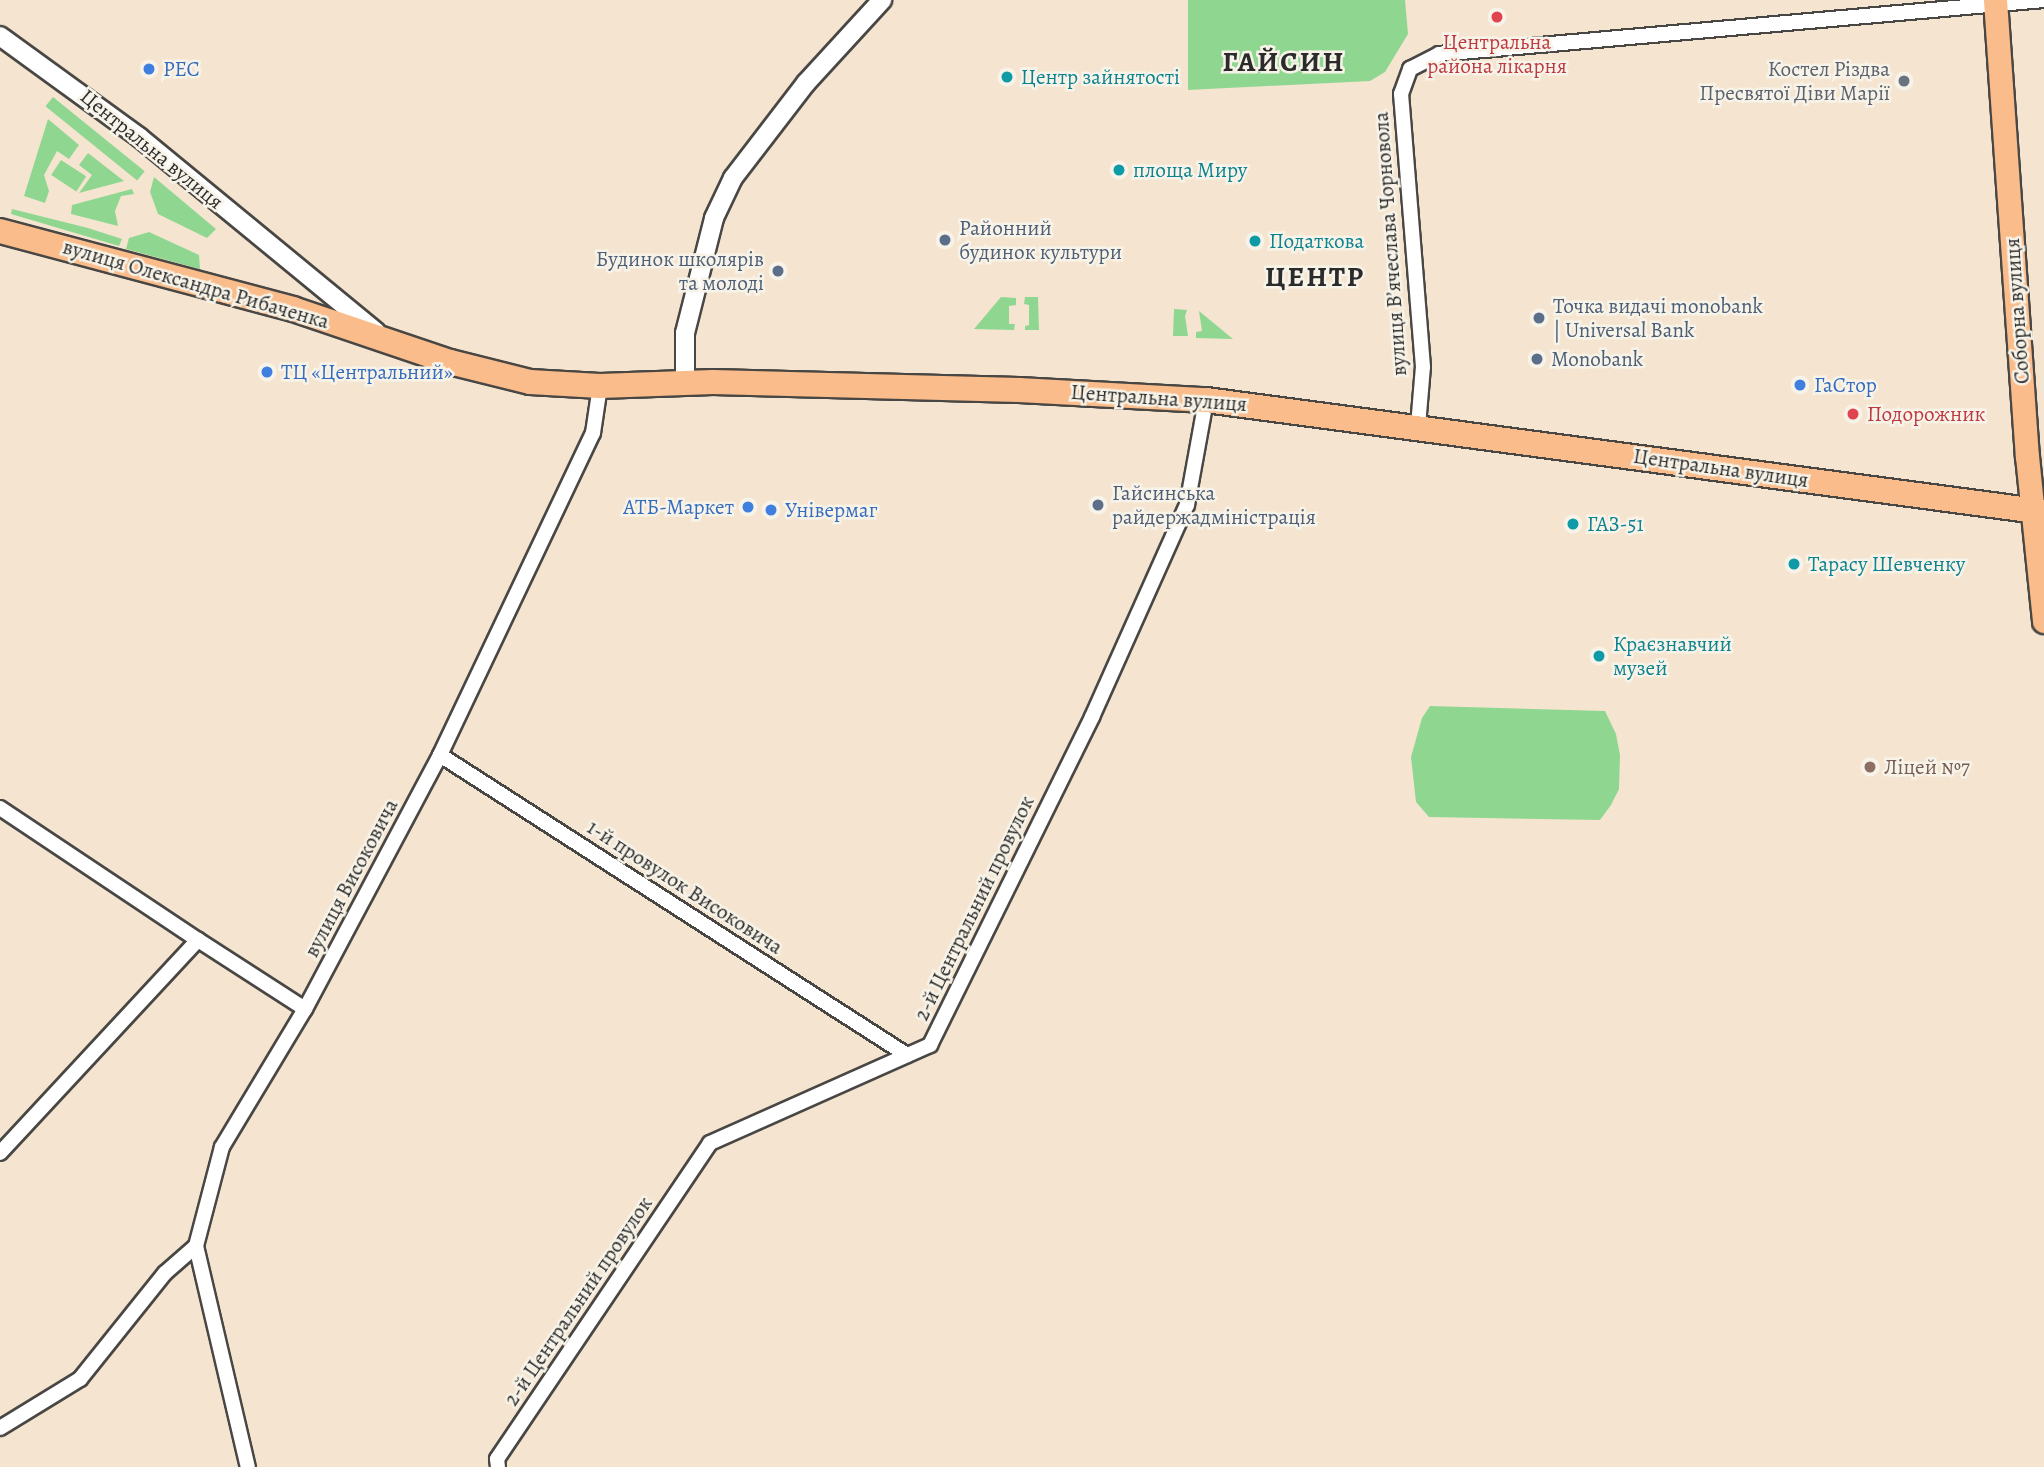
<!DOCTYPE html>
<meta charset="utf-8">
<style>
body{margin:0}
#map{position:relative;width:2044px;height:1467px;overflow:hidden;background:#f5e5d0;font-family:Alegreya,serif}
div>[style]{position:absolute}
[style*='--x']{left:calc(var(--x)*1px);top:calc(var(--y)*1px);width:calc(var(--w)*1px);rotate:calc(var(--a)*1deg)}
.green>*{inset:0;background:#8fd791;transform-origin:0 0}
.roads{filter:drop-shadow(2px 0 #494744) drop-shadow(-2px 0 #494744) drop-shadow(0 2px #494744) drop-shadow(0 -2px #494744)}
.minor>*{height:14px;margin:-7px;padding:0 7px;transform-origin:7px;border-radius:7px;background:#fff}
.tertiary>*{height:18px;margin:-9px;padding:0 9px;transform-origin:9px;border-radius:9px;background:#fff}
.primary>*{height:23px;margin:-11.5px;padding:0 11.5px;transform-origin:11.5px;border-radius:11.5px;background:#f9bc8a}
.trunk>*{height:24px;margin:-12px;padding:0 12px;transform-origin:12px;border-radius:12px;background:#f9bc8a}
.dots>*{width:19px;height:19px;translate:-50% -50%;box-sizing:border-box;border:4px solid #f7f3e8;border-radius:50%}
span{translate:-50% -50%;white-space:nowrap;text-align:center;line-height:1.15;-webkit-text-stroke:5px #f7f3e8;paint-order:stroke}
.health-label{font-size:21px;color:#be3a42}
.left{translate:0 -50%;text-align:left}
.shop-label{font-size:21px;color:#366cbe}
.right{translate:-100% -50%;text-align:right}
.worship-label{font-size:21px;color:#5b616d}
.culture-label{font-size:21px;color:#0d838f}
.street-label{font-size:21px;color:#2b2b2b}
.service-label{font-size:21px;color:#4e5e75}
.education-label{font-size:21px;color:#785e54}
.district-label{font-size:28px;color:#2b2b2b;font-weight:700;letter-spacing:2px}
</style>
<div id="map">
<div class="green">
<div style="clip-path:polygon(1188px 0,1405px 0,1408px 34px,1385px 72px,1370px 81px,1188px 90px)"></div>
<div style="left:53px;top:97px;width:118px;height:12px;rotate:39deg"></div>
<div style="clip-path:polygon(48px 119px,79px 145px,69px 159px,57px 151px,44px 175px,49px 191px,45px 203px,24px 196px)"></div>
<div style="clip-path:polygon(88px 153px,124px 181px,79px 193px,92px 175px,79px 165px)"></div>
<div style="left:61px;top:160px;width:30px;height:18px;rotate:33deg"></div>
<div style="clip-path:polygon(154px 177px,216px 229px,207px 238px,158px 214px,150px 192px)"></div>
<div style="clip-path:polygon(132px 189px,134px 194px,121px 196px,115px 211px,118px 226px,71px 214px,72px 205px)"></div>
<div style="clip-path:polygon(12px 209px,88px 228px,122px 239px,119px 246px,11px 214px)"></div>
<div style="clip-path:polygon(149px 232px,199px 255px,200px 269px,126px 249px,129px 238px)"></div>
<div style="clip-path:polygon(1001px 297px,1016px 298px,1016px 305px,1009px 306px,1009px 324px,1015px 324px,1014px 330px,974px 329px)"></div>
<div style="clip-path:polygon(1025px 297px,1038px 297px,1039px 330px,1025px 330px,1025px 326px,1029px 325px,1029px 305px,1024px 304px)"></div>
<div style="clip-path:polygon(1174px 309px,1187px 310px,1185px 316px,1188px 336px,1173px 336px)"></div>
<div style="clip-path:polygon(1199px 311px,1233px 339px,1196px 338px,1196px 332px,1202px 331px)"></div>
<div style="clip-path:polygon(1430px 706px,1605px 711px,1616px 734px,1620px 755px,1619px 789px,1611px 805px,1600px 820px,1429px 817px,1416px 802px,1411px 757px,1422px 718px)"></div>
</div>
<div class="roads">
<div class="minor">
<div style="--x:1418;--y:426;--w:59;--a:-85.2"></div>
<div style="--x:1423;--y:367;--w:274;--a:-94.6"></div>
<div style="--x:1401;--y:94;--w:27;--a:-70"></div>
<div style="--x:1410;--y:69;--w:33;--a:-27"></div>
<div style="--x:1439;--y:54;--w:607;--a:-5.1"></div>
<div style="--x:440;--y:755;--w:555;--a:32.72"></div>
<div style="--x:0;--y:808;--w:238;--a:33.7"></div>
<div style="--x:0;--y:1153;--w:291;--a:-47.1"></div>
<div style="--x:198;--y:940;--w:127;--a:32.8"></div>
<div style="--x:305;--y:1009;--w:288;--a:-62"></div>
<div style="--x:440;--y:755;--w:357;--a:-64.6"></div>
<div style="--x:593;--y:433;--w:48;--a:-81.5"></div>
<div style="--x:196;--y:1246;--w:227;--a:76.8"></div>
<div style="--x:0;--y:1428;--w:94;--a:-31.5"></div>
<div style="--x:80;--y:1379;--w:136;--a:-51.3"></div>
<div style="--x:165;--y:1273;--w:41;--a:-41.1"></div>
<div style="--x:196;--y:1246;--w:102;--a:-75.3"></div>
<div style="--x:222;--y:1147;--w:161;--a:-59"></div>
<div style="--x:498;--y:1467;--w:8;--a:-97"></div>
<div style="--x:497;--y:1459;--w:381;--a:-56"></div>
<div style="--x:710;--y:1143;--w:241;--a:-24"></div>
<div style="--x:930;--y:1045;--w:366;--a:-63.7"></div>
<div style="--x:1092;--y:717;--w:232;--a:-65.9"></div>
<div style="--x:1187;--y:505;--w:107;--a:-79.7"></div>
</div>
<div class="tertiary">
<div style="--x:0;--y:36;--w:172;--a:36"></div>
<div style="--x:139;--y:137;--w:307;--a:39.4"></div>
<div style="--x:685;--y:383;--w:50;--a:-90"></div>
<div style="--x:685;--y:333;--w:119;--a:-75.8"></div>
<div style="--x:714;--y:218;--w:44;--a:-64.6"></div>
<div style="--x:733;--y:178;--w:120;--a:-52.5"></div>
<div style="--x:806;--y:83;--w:113;--a:-47.5"></div>
</div>
<div class="primary">
<div style="--x:1995;--y:0;--w:457;--a:86"></div>
<div style="--x:2027;--y:456;--w:166;--a:84.1"></div>
</div>
<div class="trunk">
<div style="--x:0;--y:231;--w:303;--a:14.9"></div>
<div style="--x:293;--y:309;--w:166;--a:18.7"></div>
<div style="--x:450;--y:362;--w:82;--a:14"></div>
<div style="--x:530;--y:382;--w:70;--a:3.3"></div>
<div style="--x:600;--y:386;--w:113;--a:-2"></div>
<div style="--x:713;--y:382;--w:306;--a:1.5"></div>
<div style="--x:1019;--y:390;--w:187;--a:3.1"></div>
<div style="--x:1206;--y:400;--w:845;--a:7.61"></div>
</div>
</div>
<div class="dots">
<div style="left:1497px;top:17px;background:#e0444e"></div>
<div style="left:149px;top:69px;background:#3f7fe0"></div>
<div style="left:1007px;top:77px;background:#0f9aa8"></div>
<div style="left:1904px;top:81px;background:#6b7280"></div>
<div style="left:1119px;top:170px;background:#0f9aa8"></div>
<div style="left:945px;top:240px;background:#5c6f8a"></div>
<div style="left:1255px;top:241px;background:#0f9aa8"></div>
<div style="left:778px;top:271px;background:#5c6f8a"></div>
<div style="left:1539px;top:318px;background:#5c6f8a"></div>
<div style="left:1537px;top:359px;background:#5c6f8a"></div>
<div style="left:267px;top:372px;background:#3f7fe0"></div>
<div style="left:1800px;top:385px;background:#3f7fe0"></div>
<div style="left:1853px;top:414px;background:#e0444e"></div>
<div style="left:1098px;top:505px;background:#5c6f8a"></div>
<div style="left:748px;top:507px;background:#3f7fe0"></div>
<div style="left:771px;top:510px;background:#3f7fe0"></div>
<div style="left:1573px;top:524px;background:#0f9aa8"></div>
<div style="left:1794px;top:564px;background:#0f9aa8"></div>
<div style="left:1599px;top:656px;background:#0f9aa8"></div>
<div style="left:1870px;top:767px;background:#8d6e63"></div>
</div>
<div class="health-label">
<span style="left:1497px;top:54px">Центральна<br>района лікарня</span>
<span class="left" style="left:1867px;top:414px">Подорожник</span>
</div>
<div class="shop-label">
<span class="left" style="left:163px;top:69px">РЕС</span>
<span class="left" style="left:281px;top:372px">ТЦ «Центральний»</span>
<span class="left" style="left:1814px;top:385px">ГаСтор</span>
<span class="right" style="left:734px;top:507px">АТБ-Маркет</span>
<span class="left" style="left:785px;top:510px">Універмаг</span>
</div>
<div class="worship-label">
<span class="right" style="left:1890px;top:81px">Костел Різдва<br>Пресвятої Діви Марії</span>
</div>
<div class="culture-label">
<span class="left" style="left:1021px;top:77px">Центр зайнятості</span>
<span class="left" style="left:1133px;top:170px">площа Миру</span>
<span class="left" style="left:1269px;top:241px">Податкова</span>
<span class="left" style="left:1587px;top:524px">ГАЗ-51</span>
<span class="left" style="left:1808px;top:564px">Тарасу Шевченку</span>
<span class="left" style="left:1613px;top:656px">Краєзнавчий<br>музей</span>
</div>
<div class="street-label">
<span style="left:152px;top:149px;rotate:39deg">Центральна вулиця</span>
<span style="left:1390px;top:244px;rotate:-94deg">вулиця Вʼячеслава Чорновола</span>
<span style="left:196px;top:284px;rotate:16deg">вулиця Олександра Рибаченка</span>
<span style="left:2017px;top:311px;rotate:-94deg">Соборна вулиця</span>
<span style="left:1159px;top:398px;rotate:4deg">Центральна вулиця</span>
<span style="left:1721px;top:468px;rotate:8deg">Центральна вулиця</span>
<span style="left:351px;top:878px;rotate:-62deg">вулиця Високовича</span>
<span style="left:685px;top:887px;rotate:33deg">1-й провулок Високовича</span>
<span style="left:974px;top:908px;rotate:-64deg">2-й Центральний провулок</span>
<span style="left:578px;top:1301px;rotate:-56deg">2-й Центральний провулок</span>
</div>
<div class="service-label">
<span class="left" style="left:959px;top:240px">Районний<br>будинок культури</span>
<span class="right" style="left:764px;top:271px">Будинок школярів<br>та молоді</span>
<span class="left" style="left:1553px;top:318px">Точка видачі monobank<br>| Universal Bank</span>
<span class="left" style="left:1551px;top:359px">Monobank</span>
<span class="left" style="left:1112px;top:505px">Гайсинська<br>райдержадміністрація</span>
</div>
<div class="education-label">
<span class="left" style="left:1884px;top:767px">Ліцей №7</span>
</div>
<div class="district-label">
<span style="left:1284px;top:62px">ГАЙСИН</span>
<span style="left:1315px;top:277px">ЦЕНТР</span>
</div>
</div>
